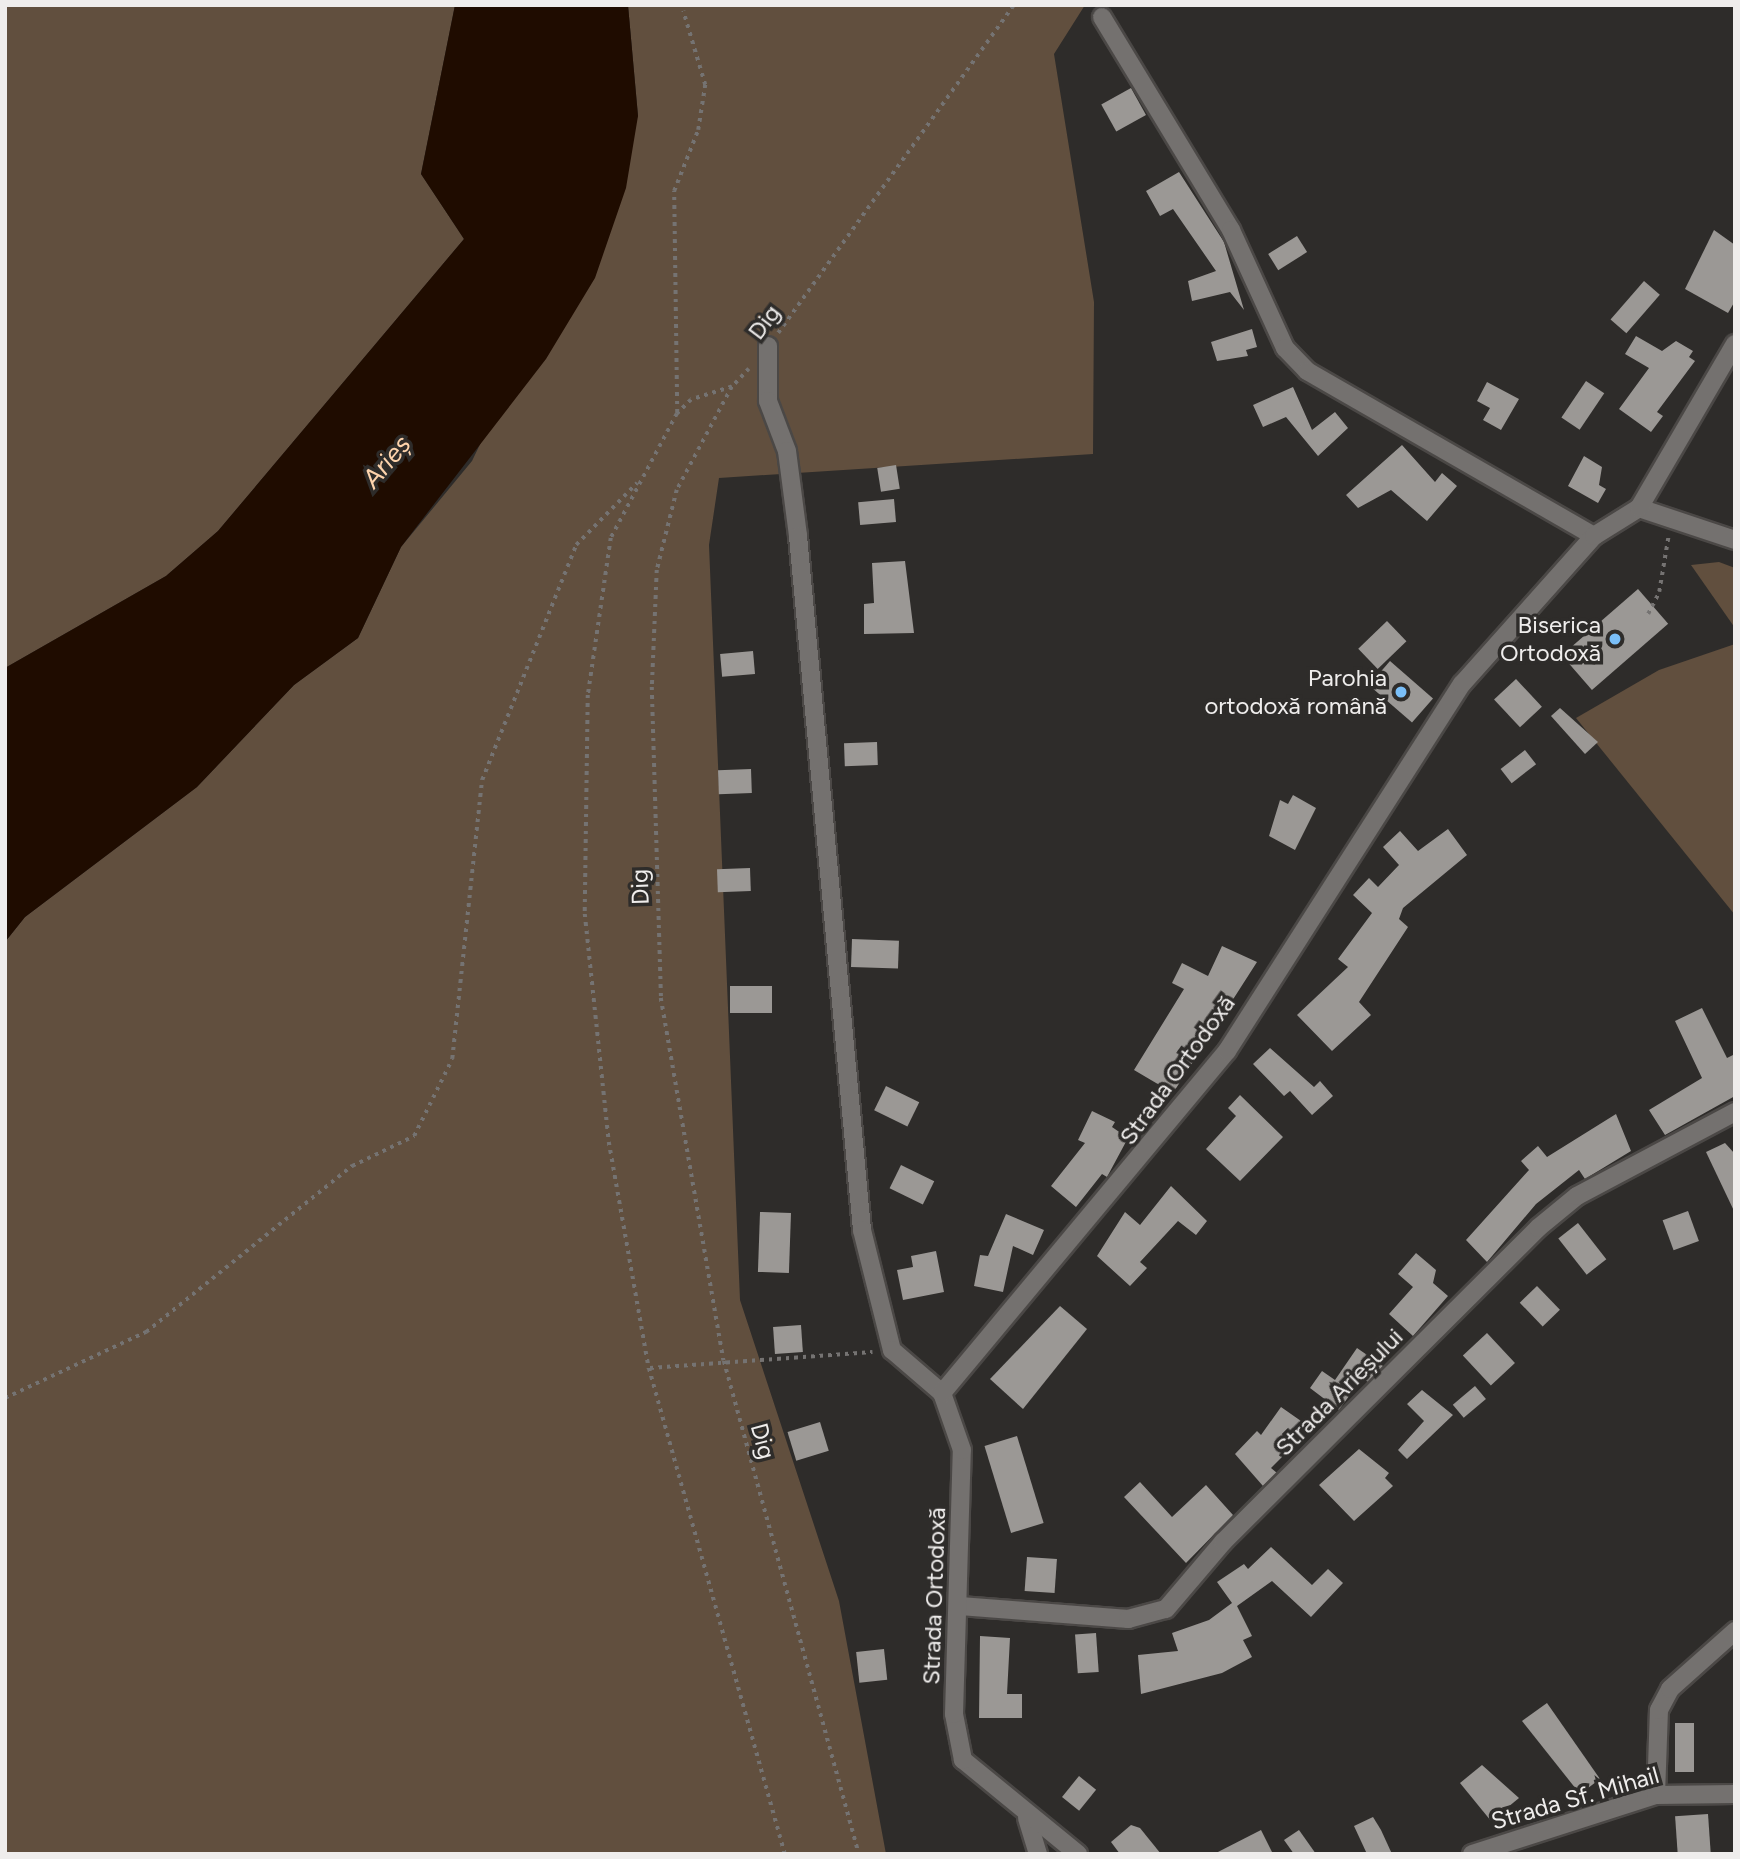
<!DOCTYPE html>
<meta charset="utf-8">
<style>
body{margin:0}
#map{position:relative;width:1740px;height:1859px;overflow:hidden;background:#2e2c2a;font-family:Figtree,sans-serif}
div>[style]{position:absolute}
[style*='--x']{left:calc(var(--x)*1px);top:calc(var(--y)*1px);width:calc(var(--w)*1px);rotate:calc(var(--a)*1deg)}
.green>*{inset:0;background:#614f3e}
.water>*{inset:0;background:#1f0c00}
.building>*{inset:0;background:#9b9895;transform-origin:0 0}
.path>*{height:3.5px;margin-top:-1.75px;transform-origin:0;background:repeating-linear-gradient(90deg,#757372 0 3.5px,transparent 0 8.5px)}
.roads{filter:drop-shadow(2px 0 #4b4846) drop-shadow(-2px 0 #4b4846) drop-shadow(0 2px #4b4846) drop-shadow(0 -2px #4b4846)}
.street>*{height:18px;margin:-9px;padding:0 9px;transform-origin:9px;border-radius:9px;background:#74716f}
.dots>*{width:19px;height:19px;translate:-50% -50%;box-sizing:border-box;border:4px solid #2e2c2a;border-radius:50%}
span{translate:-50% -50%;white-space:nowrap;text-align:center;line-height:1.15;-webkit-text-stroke:7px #2e2c2a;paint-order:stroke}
.street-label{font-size:24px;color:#efedec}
.poi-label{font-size:24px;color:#efedec}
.right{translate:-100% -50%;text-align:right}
.water-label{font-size:26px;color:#fdd3ac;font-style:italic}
.frame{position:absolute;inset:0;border:7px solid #efedec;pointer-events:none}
</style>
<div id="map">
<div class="green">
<div style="clip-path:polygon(5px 5px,455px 5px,421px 174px,464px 239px,218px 531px,166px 576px,5px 668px)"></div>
<div style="clip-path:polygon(628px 5px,1085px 5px,1054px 54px,1094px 302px,1093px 454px,719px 478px,709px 545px,740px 1300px,839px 1601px,886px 1854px,5px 1854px,5px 942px,25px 917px,197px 787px,294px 685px,358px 638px,401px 547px,472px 461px,638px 116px)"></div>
<div style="clip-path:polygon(1719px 562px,1735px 568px,1735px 628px,1691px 565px)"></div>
<div style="clip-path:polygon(1735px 644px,1735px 915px,1576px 718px,1659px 670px)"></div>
</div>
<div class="water">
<div style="clip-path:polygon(455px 5px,628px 5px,638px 116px,626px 188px,595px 278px,546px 359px,401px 547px,358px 638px,294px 685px,197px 787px,25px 917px,5px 942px,5px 668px,166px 576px,218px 531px,464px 239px,421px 174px)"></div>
</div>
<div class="building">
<div style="left:1131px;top:88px;width:31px;height:34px;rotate:61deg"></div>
<div style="clip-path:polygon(1179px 172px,1224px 242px,1244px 310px,1230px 292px,1192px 301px,1188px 281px,1216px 271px,1173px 209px,1160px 216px,1146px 191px)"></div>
<div style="clip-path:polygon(1714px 230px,1735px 245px,1735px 301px,1728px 313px,1685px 289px)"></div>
<div style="left:1297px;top:236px;width:19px;height:34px;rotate:58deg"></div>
<div style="left:1644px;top:281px;width:21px;height:51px;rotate:41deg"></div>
<div style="clip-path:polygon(1252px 329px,1257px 347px,1246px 350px,1248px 356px,1217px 361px,1211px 342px)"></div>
<div style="clip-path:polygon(1636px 336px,1662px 351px,1676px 341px,1693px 351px,1689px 357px,1695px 361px,1657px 412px,1663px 416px,1651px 432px,1619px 409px,1649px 368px,1625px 354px)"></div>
<div style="left:1586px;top:381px;width:22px;height:44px;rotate:34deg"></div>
<div style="clip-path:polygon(1487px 382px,1519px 399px,1501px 430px,1483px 420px,1490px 408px,1477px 401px)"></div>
<div style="clip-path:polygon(1293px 387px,1312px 430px,1335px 412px,1348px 428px,1318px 456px,1286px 417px,1263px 427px,1253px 405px)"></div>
<div style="clip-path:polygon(1402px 445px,1435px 482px,1442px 473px,1457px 486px,1427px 521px,1391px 490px,1358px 508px,1346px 495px)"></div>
<div style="clip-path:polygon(1584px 456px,1602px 467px,1599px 485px,1606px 489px,1598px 503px,1568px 486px)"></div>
<div style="left:896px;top:465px;width:24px;height:19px;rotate:81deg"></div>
<div style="left:894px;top:499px;width:23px;height:36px;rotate:85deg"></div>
<div style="clip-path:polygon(905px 561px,914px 633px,864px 634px,864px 604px,874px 603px,872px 563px)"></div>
<div style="left:1638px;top:589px;width:46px;height:101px;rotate:49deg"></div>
<div style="left:1387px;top:621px;width:28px;height:40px;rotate:46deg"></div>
<div style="left:753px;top:651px;width:23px;height:33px;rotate:85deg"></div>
<div style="left:1390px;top:661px;width:57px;height:32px;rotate:41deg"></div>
<div style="left:1516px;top:679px;width:38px;height:30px;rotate:47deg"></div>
<div style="clip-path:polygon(1560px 708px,1598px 742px,1585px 754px,1551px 716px)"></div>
<div style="left:877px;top:742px;width:23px;height:33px;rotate:88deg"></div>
<div style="left:1525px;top:750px;width:18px;height:31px;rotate:52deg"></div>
<div style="left:751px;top:769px;width:24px;height:33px;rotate:88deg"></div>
<div style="clip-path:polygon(1293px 795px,1316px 808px,1295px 850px,1269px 836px,1280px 800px,1288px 804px)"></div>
<div style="clip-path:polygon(1448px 829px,1467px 855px,1403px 908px,1399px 919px,1408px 927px,1359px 1002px,1371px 1015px,1332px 1051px,1297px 1015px,1348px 967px,1338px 959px,1372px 913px,1353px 895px,1369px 878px,1378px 887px,1399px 865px,1383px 847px,1400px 831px,1418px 851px)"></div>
<div style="left:750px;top:868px;width:23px;height:33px;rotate:88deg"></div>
<div style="left:852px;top:939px;width:47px;height:28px;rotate:2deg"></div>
<div style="clip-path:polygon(1222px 946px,1257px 962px,1173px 1093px,1134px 1070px,1184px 989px,1172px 983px,1182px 963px,1208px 976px)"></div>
<div style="left:730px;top:986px;width:42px;height:27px"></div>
<div style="clip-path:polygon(1702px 1008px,1727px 1058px,1735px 1054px,1735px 1096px,1665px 1135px,1649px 1110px,1702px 1078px,1675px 1021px)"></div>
<div style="clip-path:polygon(1270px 1048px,1314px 1087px,1320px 1081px,1333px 1096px,1312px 1115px,1290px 1091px,1284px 1096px,1253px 1064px)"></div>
<div style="left:886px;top:1086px;width:37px;height:27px;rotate:26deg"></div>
<div style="clip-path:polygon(1240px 1095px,1283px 1137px,1240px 1181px,1206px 1149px,1236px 1116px,1228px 1108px)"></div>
<div style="clip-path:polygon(1092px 1111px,1115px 1122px,1112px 1127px,1128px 1138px,1107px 1177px,1102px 1174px,1076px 1207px,1051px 1186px,1085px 1143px,1078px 1140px)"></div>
<div style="clip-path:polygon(1616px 1114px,1631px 1151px,1585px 1179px,1579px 1170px,1536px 1204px,1487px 1262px,1466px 1240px,1529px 1170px,1521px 1161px,1538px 1146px,1547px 1157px)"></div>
<div style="clip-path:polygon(1725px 1143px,1735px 1154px,1735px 1213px,1706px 1152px)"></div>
<div style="left:901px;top:1165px;width:37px;height:26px;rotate:26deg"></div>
<div style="clip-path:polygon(1171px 1186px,1207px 1221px,1196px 1235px,1178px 1221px,1140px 1262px,1147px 1268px,1130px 1286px,1097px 1256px,1125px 1212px,1140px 1225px)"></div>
<div style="left:1688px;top:1211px;width:32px;height:27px;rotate:70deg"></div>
<div style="left:791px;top:1213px;width:60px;height:31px;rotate:92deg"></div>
<div style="clip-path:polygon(1006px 1214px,1044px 1230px,1033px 1255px,1013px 1246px,1003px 1292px,974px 1286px,980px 1255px,988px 1256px)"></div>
<div style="left:1578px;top:1223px;width:46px;height:25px;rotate:52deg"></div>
<div style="clip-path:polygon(936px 1251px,944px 1292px,903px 1300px,897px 1270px,913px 1267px,911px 1256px)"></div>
<div style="clip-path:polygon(1416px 1253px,1436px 1270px,1433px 1283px,1448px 1296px,1413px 1336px,1389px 1314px,1413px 1287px,1398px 1274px)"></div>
<div style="left:1537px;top:1286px;width:33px;height:24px;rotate:46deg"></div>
<div style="clip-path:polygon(1060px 1306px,1087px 1329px,1023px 1409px,990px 1379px)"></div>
<div style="left:801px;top:1325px;width:27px;height:28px;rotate:86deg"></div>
<div style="left:1487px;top:1333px;width:41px;height:33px;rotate:47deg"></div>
<div style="clip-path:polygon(1357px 1348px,1383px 1366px,1368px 1382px,1362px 1378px,1339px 1410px,1310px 1388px,1322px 1371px,1335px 1380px)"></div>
<div style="left:1475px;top:1386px;width:17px;height:29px;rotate:50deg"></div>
<div style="clip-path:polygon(1422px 1390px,1453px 1415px,1407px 1459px,1398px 1450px,1424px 1421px,1407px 1404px)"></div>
<div style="clip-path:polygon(1281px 1407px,1311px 1428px,1271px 1468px,1277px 1473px,1263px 1486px,1235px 1454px,1257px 1431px,1261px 1435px)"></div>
<div style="left:820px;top:1422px;width:30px;height:34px;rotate:73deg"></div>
<div style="left:1017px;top:1436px;width:91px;height:34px;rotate:73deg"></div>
<div style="clip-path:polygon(1359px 1449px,1389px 1473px,1385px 1478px,1393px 1486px,1354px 1521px,1319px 1485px)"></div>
<div style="clip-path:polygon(1140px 1482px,1172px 1517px,1206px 1485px,1233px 1515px,1186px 1563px,1124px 1497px)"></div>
<div style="clip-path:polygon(1271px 1547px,1312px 1585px,1328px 1569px,1343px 1583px,1311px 1617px,1272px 1581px,1237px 1606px,1252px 1636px,1243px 1640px,1252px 1657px,1222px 1673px,1141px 1694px,1138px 1655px,1178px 1651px,1172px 1633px,1209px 1620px,1232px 1603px,1217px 1582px,1244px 1564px,1248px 1569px)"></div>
<div style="left:1027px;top:1557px;width:30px;height:34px;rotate:4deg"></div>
<div style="left:1096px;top:1633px;width:39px;height:21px;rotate:86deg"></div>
<div style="clip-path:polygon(980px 1636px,1010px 1638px,1007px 1694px,1022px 1694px,1022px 1718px,979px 1718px)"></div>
<div style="left:884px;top:1649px;width:31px;height:28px;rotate:84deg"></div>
<div style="clip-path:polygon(1547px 1703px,1600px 1779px,1580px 1794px,1522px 1721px)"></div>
<div style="left:1675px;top:1723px;width:19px;height:49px"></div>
<div style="clip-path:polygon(1482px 1765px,1519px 1798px,1491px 1821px,1460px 1783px)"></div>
<div style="left:1079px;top:1776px;width:22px;height:27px;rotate:39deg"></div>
<div style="left:1708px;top:1814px;width:40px;height:33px;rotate:86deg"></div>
<div style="clip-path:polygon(1373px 1817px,1381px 1830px,1392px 1854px,1367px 1854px,1354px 1826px)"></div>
<div style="clip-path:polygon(1131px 1825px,1140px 1828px,1161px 1854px,1120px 1854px,1111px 1842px)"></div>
<div style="clip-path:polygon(1261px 1830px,1273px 1854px,1214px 1854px)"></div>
<div style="clip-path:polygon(1299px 1830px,1316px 1854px,1294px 1854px,1284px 1840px)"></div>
</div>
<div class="path">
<div style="--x:778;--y:333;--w:404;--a:-54.3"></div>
<div style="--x:749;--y:369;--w:25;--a:133"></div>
<div style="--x:732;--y:387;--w:117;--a:118.1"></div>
<div style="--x:677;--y:490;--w:82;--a:104"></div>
<div style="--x:657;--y:570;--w:117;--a:92.4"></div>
<div style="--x:652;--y:687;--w:311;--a:88.3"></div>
<div style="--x:661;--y:998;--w:368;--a:80.2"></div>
<div style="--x:724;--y:1361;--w:511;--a:74.69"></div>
<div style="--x:732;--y:387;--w:43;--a:162.4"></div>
<div style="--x:691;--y:400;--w:20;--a:135"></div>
<div style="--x:677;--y:414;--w:140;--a:118"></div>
<div style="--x:611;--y:538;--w:159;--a:98.3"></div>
<div style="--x:588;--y:695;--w:219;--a:90.8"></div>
<div style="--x:585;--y:914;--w:229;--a:84"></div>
<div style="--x:609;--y:1142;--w:230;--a:80"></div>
<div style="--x:649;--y:1368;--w:505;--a:74.37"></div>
<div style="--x:677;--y:413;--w:222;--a:-90.8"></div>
<div style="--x:674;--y:191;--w:66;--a:-68.5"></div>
<div style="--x:698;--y:130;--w:46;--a:-81.2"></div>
<div style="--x:705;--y:85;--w:77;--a:-106.6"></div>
<div style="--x:1648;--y:614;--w:25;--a:-63"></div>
<div style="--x:1659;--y:592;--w:55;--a:-80.5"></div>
<div style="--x:650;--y:1368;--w:223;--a:-4.1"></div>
<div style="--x:5;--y:1398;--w:156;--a:-25.1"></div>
<div style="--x:146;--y:1332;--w:265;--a:-38.9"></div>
<div style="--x:352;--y:1166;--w:69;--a:-25.8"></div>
<div style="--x:414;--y:1136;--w:86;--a:-63.7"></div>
<div style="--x:452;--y:1059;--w:281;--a:-83.9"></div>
<div style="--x:482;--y:780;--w:253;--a:-68.2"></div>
<div style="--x:576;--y:545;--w:87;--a:-45.5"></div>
</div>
<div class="roads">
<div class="street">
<div style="--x:1102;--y:17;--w:249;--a:58.8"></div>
<div style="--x:1231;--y:230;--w:130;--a:65.4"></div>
<div style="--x:1285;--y:348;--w:32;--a:46"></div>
<div style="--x:1307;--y:371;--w:331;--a:29.9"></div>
<div style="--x:768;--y:346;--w:55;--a:90"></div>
<div style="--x:768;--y:401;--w:53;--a:69.2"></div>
<div style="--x:787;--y:451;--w:86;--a:82.6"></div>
<div style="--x:798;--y:536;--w:697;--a:84.73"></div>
<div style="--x:862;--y:1230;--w:124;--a:76"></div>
<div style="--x:892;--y:1350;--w:66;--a:40.7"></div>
<div style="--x:1639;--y:508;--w:101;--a:18.4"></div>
<div style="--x:960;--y:1606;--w:169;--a:4.4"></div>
<div style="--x:1128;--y:1619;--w:39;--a:-15"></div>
<div style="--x:1166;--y:1609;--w:88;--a:-49.6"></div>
<div style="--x:1223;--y:1542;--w:445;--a:-44.9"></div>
<div style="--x:1538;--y:1228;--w:50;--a:-39.4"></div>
<div style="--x:1577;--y:1196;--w:179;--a:-28"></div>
<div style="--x:1656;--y:1795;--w:85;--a:-88"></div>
<div style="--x:1659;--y:1710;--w:24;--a:-62"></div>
<div style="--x:1670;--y:1689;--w:87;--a:-41.7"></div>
<div style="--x:1027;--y:1818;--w:38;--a:73"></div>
<div style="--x:1078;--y:1854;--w:149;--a:-140.7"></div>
<div style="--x:963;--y:1760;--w:47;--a:-101.1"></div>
<div style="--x:954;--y:1714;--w:264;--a:-88.3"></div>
<div style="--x:962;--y:1450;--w:60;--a:-109.3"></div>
<div style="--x:942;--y:1393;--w:445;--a:-50.2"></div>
<div style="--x:1227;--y:1051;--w:436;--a:-57.4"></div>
<div style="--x:1462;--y:684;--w:198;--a:-48.3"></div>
<div style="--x:1594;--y:536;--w:53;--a:-31.9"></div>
<div style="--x:1639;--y:508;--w:190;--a:-59.7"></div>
<div style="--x:1472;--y:1854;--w:193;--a:-17.8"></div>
<div style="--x:1656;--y:1795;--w:79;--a:-0.7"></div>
</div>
</div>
<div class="dots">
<div style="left:1615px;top:639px;background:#7abff8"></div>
<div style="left:1401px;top:692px;background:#7abff8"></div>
</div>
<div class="street-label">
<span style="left:764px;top:322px;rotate:-53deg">Dig</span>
<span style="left:640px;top:887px;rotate:-92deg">Dig</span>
<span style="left:1177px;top:1070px;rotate:-54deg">Strada Ortodoxă</span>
<span style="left:1339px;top:1392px;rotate:-45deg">Strada Arieșului</span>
<span style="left:763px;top:1441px;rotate:75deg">Dig</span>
<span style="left:934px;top:1596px;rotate:-88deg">Strada Ortodoxă</span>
<span style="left:1575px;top:1798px;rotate:-16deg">Strada Sf. Mihail</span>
</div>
<div class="poi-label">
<span class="right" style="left:1601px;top:639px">Biserica<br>Ortodoxă</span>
<span class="right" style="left:1387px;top:692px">Parohia<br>ortodoxă română</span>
</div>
<div class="water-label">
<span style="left:387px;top:462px;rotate:-50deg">Arieș</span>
</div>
<div class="frame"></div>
</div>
